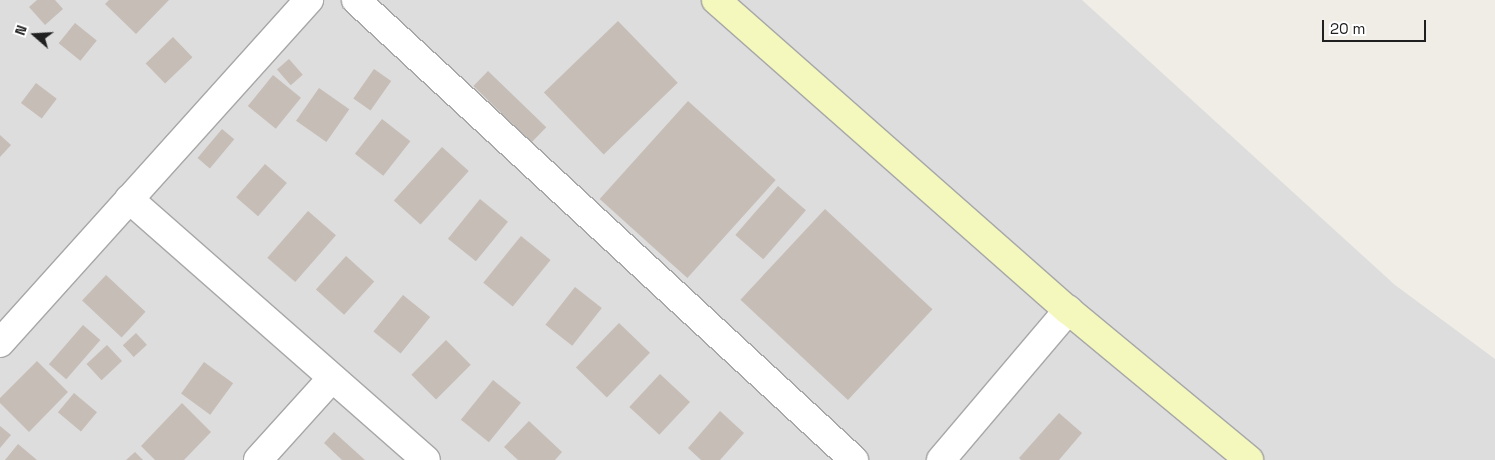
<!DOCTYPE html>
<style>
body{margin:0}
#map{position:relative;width:1495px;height:460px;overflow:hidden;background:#f0ede7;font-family:"Space Grotesk",sans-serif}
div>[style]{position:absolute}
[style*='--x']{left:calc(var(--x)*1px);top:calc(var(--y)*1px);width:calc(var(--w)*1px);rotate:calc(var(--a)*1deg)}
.residential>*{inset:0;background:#dedddd}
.building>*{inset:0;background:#c5bdb6;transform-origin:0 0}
.roads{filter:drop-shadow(1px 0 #a7a7a7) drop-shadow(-1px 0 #a7a7a7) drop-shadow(0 1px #a7a7a7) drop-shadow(0 -1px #a7a7a7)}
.street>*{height:28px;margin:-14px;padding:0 14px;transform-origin:14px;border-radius:14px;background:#fff}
.secondary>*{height:28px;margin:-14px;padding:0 14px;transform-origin:14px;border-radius:14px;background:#f4f8bd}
span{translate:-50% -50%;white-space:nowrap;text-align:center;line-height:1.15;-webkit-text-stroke:4px #fff;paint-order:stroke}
.north{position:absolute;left:10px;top:10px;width:50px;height:50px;-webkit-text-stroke:4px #fff;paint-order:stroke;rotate:289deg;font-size:14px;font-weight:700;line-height:20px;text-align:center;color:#202020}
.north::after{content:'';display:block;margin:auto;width:18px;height:22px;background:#202020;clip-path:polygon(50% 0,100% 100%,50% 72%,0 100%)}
.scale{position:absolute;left:1322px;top:20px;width:104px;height:22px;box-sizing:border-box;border:2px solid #202020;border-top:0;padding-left:6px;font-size:15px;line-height:18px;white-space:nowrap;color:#202020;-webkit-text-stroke:4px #fff;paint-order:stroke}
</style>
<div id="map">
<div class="residential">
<div style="clip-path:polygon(0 0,1082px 0,1395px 285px,1495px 359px,1495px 460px,0 460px)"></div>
</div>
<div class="building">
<div style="clip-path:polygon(37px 0,55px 0,63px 9px,45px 25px,29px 7px)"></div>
<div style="clip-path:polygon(109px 0,169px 0,136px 34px,105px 4px)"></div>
<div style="left:618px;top:21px;width:86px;height:103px;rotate:46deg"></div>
<div style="left:75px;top:23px;width:28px;height:26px;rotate:39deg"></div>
<div style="left:173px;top:37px;width:28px;height:38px;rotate:46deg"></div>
<div style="left:289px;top:59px;width:21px;height:16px;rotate:49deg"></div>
<div style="left:374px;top:69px;width:21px;height:36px;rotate:35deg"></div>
<div style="left:488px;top:71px;width:81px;height:21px;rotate:44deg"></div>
<div style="left:273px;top:75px;width:36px;height:40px;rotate:39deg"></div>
<div style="left:36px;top:83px;width:26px;height:25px;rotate:37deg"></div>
<div style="left:319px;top:88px;width:37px;height:40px;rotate:35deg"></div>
<div style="left:688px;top:101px;width:118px;height:132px;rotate:42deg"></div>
<div style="left:382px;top:119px;width:36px;height:44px;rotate:38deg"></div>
<div style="left:222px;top:129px;width:16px;height:38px;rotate:40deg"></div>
<div style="clip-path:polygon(0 135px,11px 145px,0 157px)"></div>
<div style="left:442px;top:147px;width:36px;height:72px;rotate:42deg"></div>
<div style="left:265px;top:164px;width:29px;height:44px;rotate:41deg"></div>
<div style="left:778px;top:186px;width:37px;height:65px;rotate:41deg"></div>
<div style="left:480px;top:199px;width:36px;height:51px;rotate:39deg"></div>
<div style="left:825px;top:209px;width:147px;height:124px;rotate:43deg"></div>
<div style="left:308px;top:211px;width:37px;height:62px;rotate:41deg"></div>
<div style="left:521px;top:236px;width:38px;height:60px;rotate:39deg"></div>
<div style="left:346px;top:256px;width:38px;height:45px;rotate:42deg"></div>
<div style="left:106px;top:275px;width:54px;height:35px;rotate:43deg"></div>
<div style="left:575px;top:287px;width:34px;height:48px;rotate:38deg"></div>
<div style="left:403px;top:295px;width:35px;height:47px;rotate:39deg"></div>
<div style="left:619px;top:323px;width:43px;height:62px;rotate:44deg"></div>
<div style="left:83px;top:325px;width:23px;height:52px;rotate:41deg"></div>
<div style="left:136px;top:333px;width:16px;height:18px;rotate:47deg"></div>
<div style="left:446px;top:340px;width:35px;height:49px;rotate:45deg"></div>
<div style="left:107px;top:345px;width:22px;height:28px;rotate:47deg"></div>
<div style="clip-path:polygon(37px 361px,68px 392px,29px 432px,0 403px,0 398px)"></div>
<div style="left:204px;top:362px;width:36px;height:39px;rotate:36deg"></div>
<div style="left:660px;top:374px;width:41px;height:45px;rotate:43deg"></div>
<div style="left:493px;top:380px;width:36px;height:51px;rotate:39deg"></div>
<div style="left:74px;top:393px;width:30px;height:25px;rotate:40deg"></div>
<div style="clip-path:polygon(182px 403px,211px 432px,184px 460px,155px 460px,141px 446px)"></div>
<div style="clip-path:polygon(720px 411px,744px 433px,720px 460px,701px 460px,688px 448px)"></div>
<div style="clip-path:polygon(1059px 413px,1082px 433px,1059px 460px,1021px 460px,1019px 458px)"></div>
<div style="clip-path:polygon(529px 421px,562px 452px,555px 460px,518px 460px,504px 447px)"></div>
<div style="clip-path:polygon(0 426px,11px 435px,0 448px)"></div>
<div style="clip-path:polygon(334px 432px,365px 460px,342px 460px,324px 443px)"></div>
<div style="clip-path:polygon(18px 444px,37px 460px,5px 460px)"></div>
<div style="clip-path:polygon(135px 452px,143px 460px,126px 460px)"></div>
</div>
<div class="roads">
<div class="street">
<div style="--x:356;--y:0;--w:678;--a:42.73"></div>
<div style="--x:129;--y:199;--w:395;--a:41.3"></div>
<div style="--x:0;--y:343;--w:462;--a:-48"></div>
<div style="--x:258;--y:460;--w:110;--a:-47.9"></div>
<div style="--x:941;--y:460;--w:197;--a:-49.7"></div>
</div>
<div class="secondary">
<div style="--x:716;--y:0;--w:469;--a:41.4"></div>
<div style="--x:1068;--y:310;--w:235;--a:39.6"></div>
</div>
</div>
<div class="north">N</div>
<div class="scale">20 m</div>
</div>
